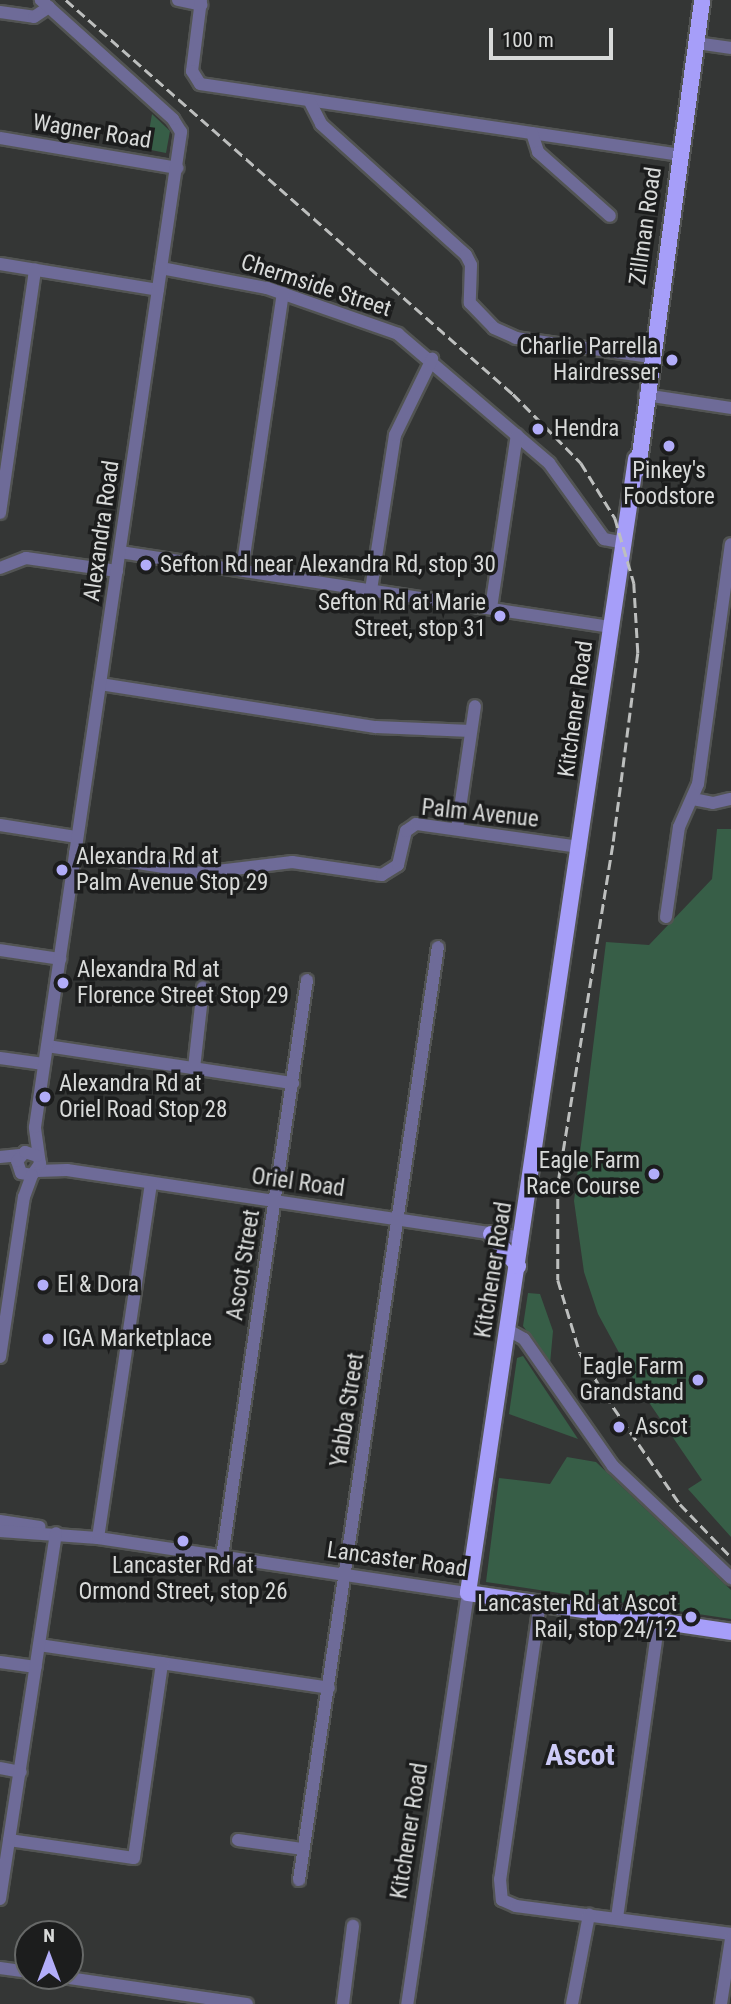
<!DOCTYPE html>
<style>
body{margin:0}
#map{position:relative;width:731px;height:2004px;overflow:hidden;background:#343635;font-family:"Roboto Condensed",sans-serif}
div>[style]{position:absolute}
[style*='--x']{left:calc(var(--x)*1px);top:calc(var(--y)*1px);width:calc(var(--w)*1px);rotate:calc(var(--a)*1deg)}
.green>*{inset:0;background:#375e47}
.roads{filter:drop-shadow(2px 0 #525453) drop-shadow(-2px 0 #525453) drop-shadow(0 2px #525453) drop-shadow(0 -2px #525453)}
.minor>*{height:12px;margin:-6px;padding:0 6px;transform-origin:6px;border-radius:6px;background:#6e6b98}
.major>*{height:16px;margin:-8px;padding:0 8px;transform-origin:8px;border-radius:8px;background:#a69ef9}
.rail>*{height:2.5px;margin-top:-1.25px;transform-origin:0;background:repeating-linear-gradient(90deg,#bdbfbe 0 10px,transparent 0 15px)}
.dots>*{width:19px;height:19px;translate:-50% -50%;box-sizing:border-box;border:4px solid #1c1d1d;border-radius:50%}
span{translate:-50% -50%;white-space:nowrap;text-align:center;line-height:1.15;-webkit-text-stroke:7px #1c1d1d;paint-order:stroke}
.street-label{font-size:23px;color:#d8dad9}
.poi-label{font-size:23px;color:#d8dad9}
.right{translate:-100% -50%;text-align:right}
.left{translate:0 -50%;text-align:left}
.district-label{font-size:30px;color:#cdcbf7;font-weight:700}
.north{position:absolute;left:14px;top:1920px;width:70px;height:70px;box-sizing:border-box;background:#1c1d1d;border:2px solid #676968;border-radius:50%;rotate:0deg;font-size:19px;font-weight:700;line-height:28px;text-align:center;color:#d8dad9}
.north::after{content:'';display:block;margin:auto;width:24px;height:32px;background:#b2adf9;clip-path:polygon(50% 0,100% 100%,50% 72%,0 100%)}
.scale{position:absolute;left:489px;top:28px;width:124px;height:32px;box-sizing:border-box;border:4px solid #d8dad9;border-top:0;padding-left:9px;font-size:21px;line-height:24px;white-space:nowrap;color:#d8dad9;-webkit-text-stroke:5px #1c1d1d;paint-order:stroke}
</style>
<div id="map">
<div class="green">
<div style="clip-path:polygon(152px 114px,170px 131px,166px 153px,146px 149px)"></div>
<div style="clip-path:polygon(717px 829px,731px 829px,731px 1537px,688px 1489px,702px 1480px,635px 1382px,598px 1314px,584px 1272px,574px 1201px,606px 942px,649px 945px,712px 879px)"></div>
<div style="clip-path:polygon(528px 1293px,540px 1294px,553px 1331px,550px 1364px,523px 1326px)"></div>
<div style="clip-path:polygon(523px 1356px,578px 1439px,509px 1414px,517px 1358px)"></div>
<div style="clip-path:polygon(567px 1457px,596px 1462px,731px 1590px,731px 1619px,486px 1582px,499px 1478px,550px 1484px)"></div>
</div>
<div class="roads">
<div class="minor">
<div style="--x:178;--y:0;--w:24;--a:12"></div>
<div style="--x:201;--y:0;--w:72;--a:97.2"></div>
<div style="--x:192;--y:71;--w:15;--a:58"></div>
<div style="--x:200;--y:84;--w:484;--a:8.4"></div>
<div style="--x:0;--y:12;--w:34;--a:8"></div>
<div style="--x:34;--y:17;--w:18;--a:-34"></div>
<div style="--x:696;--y:43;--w:35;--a:8"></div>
<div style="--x:310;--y:102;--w:25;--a:63"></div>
<div style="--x:321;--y:124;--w:195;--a:42.1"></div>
<div style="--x:466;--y:255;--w:11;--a:63"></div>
<div style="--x:471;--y:265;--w:38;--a:92"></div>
<div style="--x:470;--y:303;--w:35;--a:46"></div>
<div style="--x:494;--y:328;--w:24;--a:24"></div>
<div style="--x:516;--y:338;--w:135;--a:8.1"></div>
<div style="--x:532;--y:133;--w:20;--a:72"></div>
<div style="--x:538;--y:152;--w:96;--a:41.6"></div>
<div style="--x:0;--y:138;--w:180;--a:9.6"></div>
<div style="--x:0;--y:264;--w:160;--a:9.3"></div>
<div style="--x:161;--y:268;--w:108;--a:10.7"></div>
<div style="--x:267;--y:288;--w:139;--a:19.3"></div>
<div style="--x:398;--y:334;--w:199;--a:40.5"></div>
<div style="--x:549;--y:463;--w:94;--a:54.1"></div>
<div style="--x:604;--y:539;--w:20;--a:11"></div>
<div style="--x:645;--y:395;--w:87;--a:8.6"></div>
<div style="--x:0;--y:513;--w:246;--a:-81.8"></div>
<div style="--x:120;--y:552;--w:497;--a:8.7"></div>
<div style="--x:0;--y:568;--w:28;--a:-21"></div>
<div style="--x:26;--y:558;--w:92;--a:8.1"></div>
<div style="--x:242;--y:570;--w:280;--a:-81.6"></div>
<div style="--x:371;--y:590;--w:157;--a:-81.2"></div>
<div style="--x:395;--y:435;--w:85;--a:-64"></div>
<div style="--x:491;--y:608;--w:175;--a:-81.5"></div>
<div style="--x:100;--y:684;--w:279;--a:8.9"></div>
<div style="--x:376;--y:727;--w:95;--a:2.4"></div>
<div style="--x:693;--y:799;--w:20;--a:11"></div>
<div style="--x:713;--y:803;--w:18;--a:-13"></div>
<div style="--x:0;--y:825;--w:78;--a:8.9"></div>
<div style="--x:457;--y:829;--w:124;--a:-81.7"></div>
<div style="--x:75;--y:853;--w:128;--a:9"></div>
<div style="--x:201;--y:873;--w:92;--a:-6.9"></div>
<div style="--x:292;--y:862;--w:91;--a:8.2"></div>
<div style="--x:382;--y:875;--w:19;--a:-32"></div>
<div style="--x:398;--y:865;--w:35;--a:-77"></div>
<div style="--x:406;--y:831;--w:12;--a:-35"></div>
<div style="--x:416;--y:824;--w:166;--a:8"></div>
<div style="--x:666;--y:917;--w:91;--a:-81.8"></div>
<div style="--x:679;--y:827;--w:47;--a:-66.2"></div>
<div style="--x:698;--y:784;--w:242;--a:-82.2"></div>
<div style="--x:0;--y:950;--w:61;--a:8.5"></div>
<div style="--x:47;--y:1046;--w:249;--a:8.6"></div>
<div style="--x:0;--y:1058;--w:44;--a:7.8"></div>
<div style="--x:194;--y:1068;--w:81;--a:-83.6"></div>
<div style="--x:0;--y:1157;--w:20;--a:-6"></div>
<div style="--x:37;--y:1171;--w:30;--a:-2"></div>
<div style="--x:67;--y:1170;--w:460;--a:8.5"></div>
<div style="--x:32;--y:1175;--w:14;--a:-54"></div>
<div style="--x:40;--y:1164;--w:37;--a:-98"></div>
<div style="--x:35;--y:1127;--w:1006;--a:-81.65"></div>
<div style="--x:181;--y:132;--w:15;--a:-122"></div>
<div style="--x:173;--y:119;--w:178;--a:-138"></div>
<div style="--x:32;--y:1175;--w:11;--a:-170"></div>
<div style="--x:21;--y:1173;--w:13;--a:-108"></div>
<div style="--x:17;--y:1161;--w:12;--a:-48"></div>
<div style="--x:25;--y:1152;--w:13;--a:18"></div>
<div style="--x:508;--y:1330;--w:18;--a:29"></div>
<div style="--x:524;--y:1339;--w:155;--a:55"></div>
<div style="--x:613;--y:1466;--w:163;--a:43.5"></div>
<div style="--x:0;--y:1357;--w:162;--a:-81.5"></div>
<div style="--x:24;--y:1197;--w:23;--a:-70"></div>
<div style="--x:0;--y:1521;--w:40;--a:8.5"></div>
<div style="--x:0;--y:1531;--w:98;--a:4.1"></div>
<div style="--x:98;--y:1538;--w:374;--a:8.5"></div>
<div style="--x:468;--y:1593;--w:416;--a:98.4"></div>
<div style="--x:98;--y:1538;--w:359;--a:-81.5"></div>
<div style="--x:222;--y:1557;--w:583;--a:-81.62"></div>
<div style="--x:540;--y:1603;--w:279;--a:98.2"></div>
<div style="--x:500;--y:1879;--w:21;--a:85"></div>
<div style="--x:502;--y:1900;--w:15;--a:23"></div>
<div style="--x:516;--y:1906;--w:217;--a:7.4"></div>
<div style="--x:39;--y:1645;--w:293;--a:8.4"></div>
<div style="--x:0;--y:1662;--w:36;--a:8"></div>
<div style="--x:0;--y:1768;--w:21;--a:11"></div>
<div style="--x:9;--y:1840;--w:126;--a:8.2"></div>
<div style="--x:134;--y:1858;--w:197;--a:-81.8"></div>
<div style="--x:238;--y:1840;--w:66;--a:7.9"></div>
<div style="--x:299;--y:1880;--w:943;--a:-81.53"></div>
<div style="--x:0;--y:1899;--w:370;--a:-81.3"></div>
<div style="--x:617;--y:1918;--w:300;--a:-82"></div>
<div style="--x:0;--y:1968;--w:28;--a:8"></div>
<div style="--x:55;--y:1976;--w:194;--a:8.3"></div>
<div style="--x:343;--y:2004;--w:79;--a:-82.7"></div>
<div style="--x:572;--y:2004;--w:91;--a:-79.2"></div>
<div style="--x:721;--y:2004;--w:66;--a:-81.3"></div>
</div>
<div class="major">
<div style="--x:636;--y:459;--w:1146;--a:98.43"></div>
<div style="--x:468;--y:1593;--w:266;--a:8.4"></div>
<div style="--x:638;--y:469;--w:473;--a:-82.2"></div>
<div style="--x:491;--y:1234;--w:42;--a:49.8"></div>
</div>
</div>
<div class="rail">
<div style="--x:66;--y:0;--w:596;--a:41.39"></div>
<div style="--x:513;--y:394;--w:97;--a:45.4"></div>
<div style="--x:581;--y:463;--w:65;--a:58.3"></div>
<div style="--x:615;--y:518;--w:68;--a:73.7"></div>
<div style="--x:634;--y:583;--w:70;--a:86.7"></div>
<div style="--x:638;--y:653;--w:194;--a:97.4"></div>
<div style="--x:613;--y:845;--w:343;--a:99.2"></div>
<div style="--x:558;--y:1184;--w:96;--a:90"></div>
<div style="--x:558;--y:1280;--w:76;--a:73.2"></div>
<div style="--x:580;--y:1353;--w:49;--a:59.2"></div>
<div style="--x:605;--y:1395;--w:132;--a:55.5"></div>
<div style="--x:680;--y:1504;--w:74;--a:46.1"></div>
</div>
<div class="dots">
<div style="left:672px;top:360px;background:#b2adf9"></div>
<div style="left:538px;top:429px;background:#b2adf9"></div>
<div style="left:669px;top:446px;background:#b2adf9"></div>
<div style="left:146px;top:565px;background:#b2adf9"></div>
<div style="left:500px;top:616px;background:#b2adf9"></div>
<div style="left:62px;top:870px;background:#b2adf9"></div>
<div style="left:63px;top:983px;background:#b2adf9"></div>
<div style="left:45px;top:1097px;background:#b2adf9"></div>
<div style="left:654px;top:1174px;background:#b2adf9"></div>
<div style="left:43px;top:1285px;background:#b2adf9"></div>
<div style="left:48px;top:1339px;background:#b2adf9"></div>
<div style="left:698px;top:1380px;background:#b2adf9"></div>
<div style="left:619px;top:1427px;background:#b2adf9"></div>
<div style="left:183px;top:1541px;background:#b2adf9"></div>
<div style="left:691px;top:1617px;background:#b2adf9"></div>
</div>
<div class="street-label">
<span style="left:92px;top:132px;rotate:9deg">Wagner Road</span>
<span style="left:646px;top:226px;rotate:-82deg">Zillman Road</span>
<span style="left:316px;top:286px;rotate:18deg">Chermside Street</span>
<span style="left:102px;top:531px;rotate:-82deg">Alexandra Road</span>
<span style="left:576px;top:709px;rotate:-82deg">Kitchener Road</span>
<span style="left:480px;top:814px;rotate:6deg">Palm Avenue</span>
<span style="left:298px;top:1183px;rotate:8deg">Oriel Road</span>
<span style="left:244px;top:1265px;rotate:-81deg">Ascot Street</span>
<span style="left:494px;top:1270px;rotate:-81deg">Kitchener Road</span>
<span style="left:348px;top:1410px;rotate:-81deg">Yabba Street</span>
<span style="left:397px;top:1560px;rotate:8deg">Lancaster Road</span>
<span style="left:410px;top:1831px;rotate:-81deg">Kitchener Road</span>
</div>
<div class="poi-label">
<span class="right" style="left:658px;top:360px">Charlie Parrella<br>Hairdresser</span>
<span class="left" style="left:554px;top:429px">Hendra</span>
<span style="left:669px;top:484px">Pinkey's<br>Foodstore</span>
<span class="left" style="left:160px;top:565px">Sefton Rd near Alexandra Rd, stop 30</span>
<span class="right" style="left:486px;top:616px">Sefton Rd at Marie<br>Street, stop 31</span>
<span class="left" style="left:76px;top:870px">Alexandra Rd at<br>Palm Avenue Stop 29</span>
<span class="left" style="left:77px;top:983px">Alexandra Rd at<br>Florence Street Stop 29</span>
<span class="left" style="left:59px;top:1097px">Alexandra Rd at<br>Oriel Road Stop 28</span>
<span class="right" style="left:640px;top:1174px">Eagle Farm<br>Race Course</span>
<span class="left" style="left:57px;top:1285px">El &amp; Dora</span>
<span class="left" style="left:62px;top:1339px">IGA Marketplace</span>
<span class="right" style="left:684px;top:1380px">Eagle Farm<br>Grandstand</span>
<span class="left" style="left:635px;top:1427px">Ascot</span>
<span style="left:183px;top:1579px">Lancaster Rd at<br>Ormond Street, stop 26</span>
<span class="right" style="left:677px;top:1617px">Lancaster Rd at Ascot<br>Rail, stop 24/12</span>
</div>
<div class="district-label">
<span style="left:580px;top:1755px">Ascot</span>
</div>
<div class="north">N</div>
<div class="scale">100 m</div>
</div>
